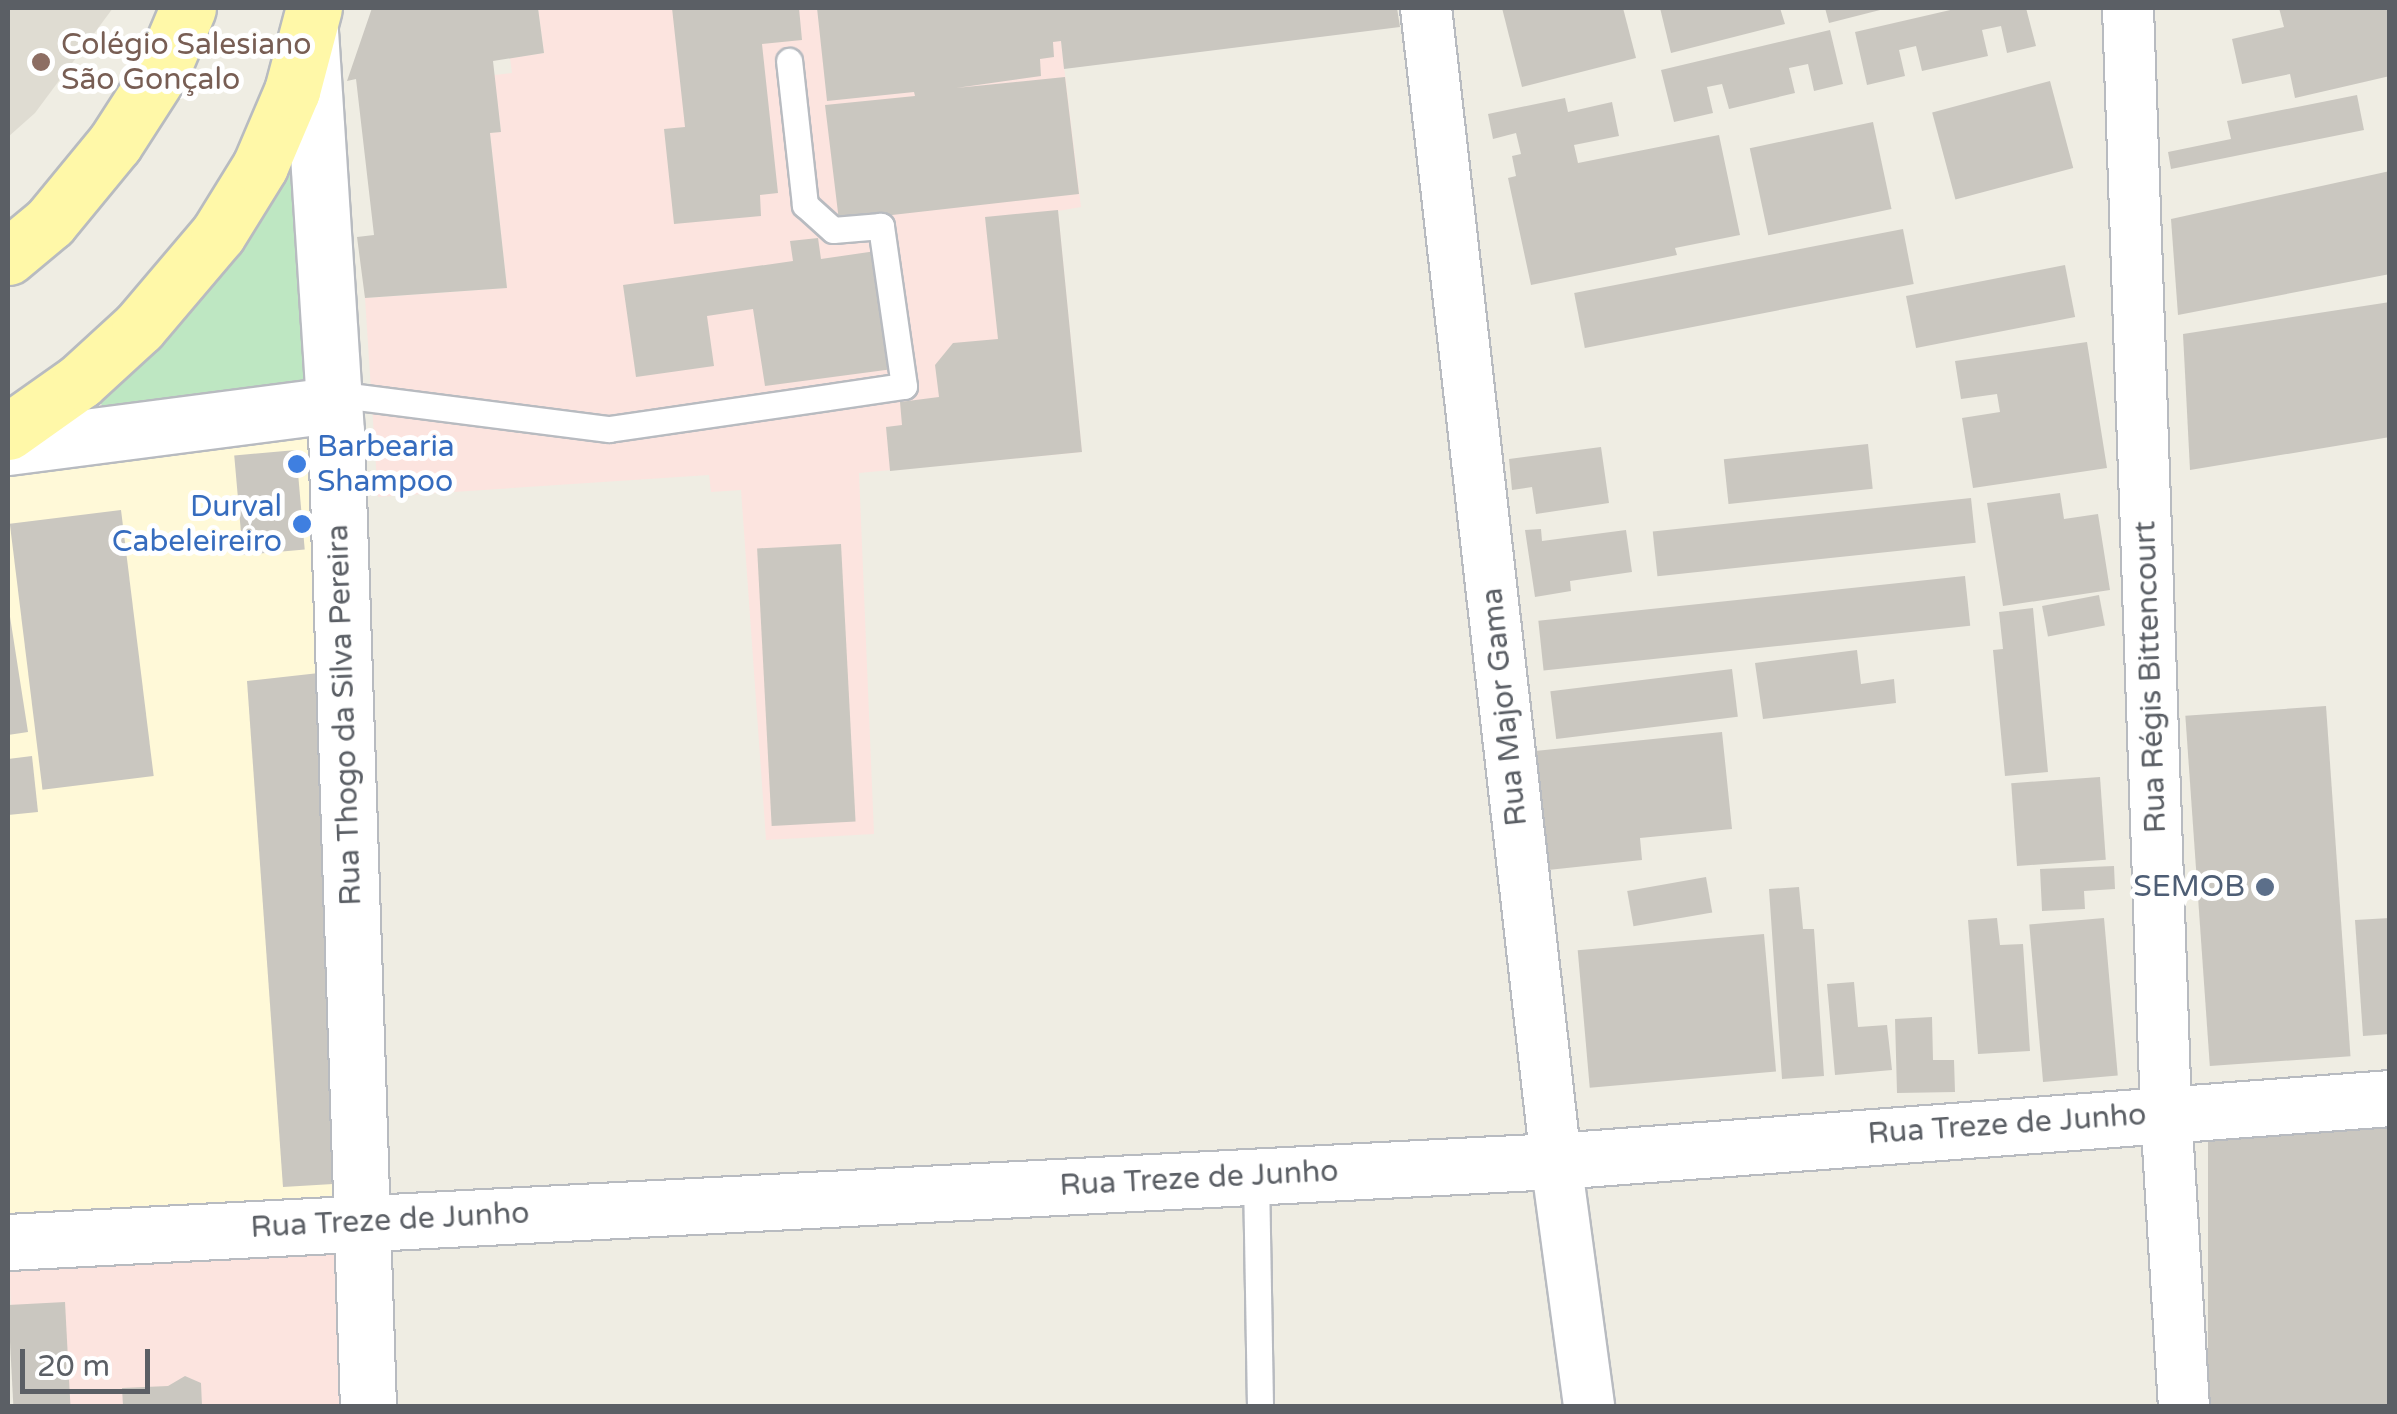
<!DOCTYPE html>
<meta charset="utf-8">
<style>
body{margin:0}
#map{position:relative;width:2397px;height:1414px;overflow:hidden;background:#efede3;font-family:"Varela Round",sans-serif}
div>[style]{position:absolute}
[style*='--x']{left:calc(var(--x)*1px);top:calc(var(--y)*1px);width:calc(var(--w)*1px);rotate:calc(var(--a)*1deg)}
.commercial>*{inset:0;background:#fff9d8}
.education>*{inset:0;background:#dfdcd2}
.medical>*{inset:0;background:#fce4df;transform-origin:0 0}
.green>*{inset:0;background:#bee7c2}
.building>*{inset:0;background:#cac7c0;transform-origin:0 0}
.roads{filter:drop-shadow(2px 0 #b8bbc0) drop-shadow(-2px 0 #b8bbc0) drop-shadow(0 2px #b8bbc0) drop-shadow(0 -2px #b8bbc0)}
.lane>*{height:25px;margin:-12.5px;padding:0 12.5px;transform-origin:12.5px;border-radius:12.5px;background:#fff}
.street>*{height:50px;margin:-25px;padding:0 25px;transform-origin:25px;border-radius:25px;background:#fff}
.secondary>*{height:55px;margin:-27.5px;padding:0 27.5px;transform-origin:27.5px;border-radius:27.5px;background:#fff}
.primary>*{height:55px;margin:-27.5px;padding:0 27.5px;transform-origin:27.5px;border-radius:27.5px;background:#fff8a8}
.dots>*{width:28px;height:28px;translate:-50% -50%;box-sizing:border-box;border:5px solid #fff;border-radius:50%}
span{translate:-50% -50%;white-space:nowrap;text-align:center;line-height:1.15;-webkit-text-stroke:10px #fff;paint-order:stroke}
.education-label{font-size:30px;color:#785e54}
.left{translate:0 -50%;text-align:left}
.shop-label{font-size:30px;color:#366cbe}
.right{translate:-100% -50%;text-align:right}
.street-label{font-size:30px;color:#5b5f65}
.service-label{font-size:30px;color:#4e5e75}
.frame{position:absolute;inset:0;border:10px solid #5b5f65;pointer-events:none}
.scale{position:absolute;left:20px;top:1349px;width:130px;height:45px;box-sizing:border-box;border:5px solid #5b5f65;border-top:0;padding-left:12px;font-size:30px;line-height:35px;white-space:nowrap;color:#5b5f65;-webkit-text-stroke:8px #fff;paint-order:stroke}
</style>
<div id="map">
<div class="commercial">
<div style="clip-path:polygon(315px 424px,344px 1206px,8px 1225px,8px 476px)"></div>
</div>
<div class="education">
<div style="clip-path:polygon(8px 8px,113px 8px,35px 113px,8px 137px)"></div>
</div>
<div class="medical">
<div style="clip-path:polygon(538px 8px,1057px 8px,1081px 207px,1058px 211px,1082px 452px,859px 473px,874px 834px,766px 840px,741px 490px,711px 492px,709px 475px,378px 497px,365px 298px,507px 288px,490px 133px,501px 131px,494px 75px,512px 73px,510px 58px,544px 53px)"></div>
<div style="left:361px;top:1222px;width:184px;height:354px;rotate:87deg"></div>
</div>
<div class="green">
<div style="clip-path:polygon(301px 119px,317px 390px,105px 410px,97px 398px)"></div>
</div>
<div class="building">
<div style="clip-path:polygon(372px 8px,538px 8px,544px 53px,493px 61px,501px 132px,490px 133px,507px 288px,365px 298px,357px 237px,374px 235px,356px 79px,347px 81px)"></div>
<div style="clip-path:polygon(672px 8px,799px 8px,802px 40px,762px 44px,778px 193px,760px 195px,761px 216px,674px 224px,664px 129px,685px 127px)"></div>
<div style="clip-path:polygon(817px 8px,1397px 8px,1400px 27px,1064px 69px,1061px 41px,1053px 42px,1054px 57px,1040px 59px,1041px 76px,956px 88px,1065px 77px,1079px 194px,839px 221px,825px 105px,915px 96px,914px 92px,827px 101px)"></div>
<div style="clip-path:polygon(1502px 8px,1623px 8px,1636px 58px,1522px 87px)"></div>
<div style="clip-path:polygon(1660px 8px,1780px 8px,1785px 24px,1671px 53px)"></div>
<div style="clip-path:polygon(1825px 8px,1884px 8px,1884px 9px,1829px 23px)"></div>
<div style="clip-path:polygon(1959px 8px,2026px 8px,2036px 46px,2007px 53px,2001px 26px,1982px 30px,1988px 56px,1922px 71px,1916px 46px,1899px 50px,1905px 76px,1867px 85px,1855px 32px)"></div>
<div style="clip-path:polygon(2279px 8px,2390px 8px,2390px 76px,2295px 98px,2290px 74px,2242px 84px,2232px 39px,2284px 27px)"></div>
<div style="clip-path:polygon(1830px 30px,1843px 84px,1814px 91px,1808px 64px,1789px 68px,1795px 93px,1729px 109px,1722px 84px,1707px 87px,1713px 113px,1674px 122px,1661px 70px)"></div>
<div style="left:2050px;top:81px;width:90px;height:122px;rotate:75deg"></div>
<div style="clip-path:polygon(2357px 95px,2364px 130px,2171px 169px,2168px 152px,2231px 139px,2227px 121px)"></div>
<div style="clip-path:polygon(1565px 98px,1568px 112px,1612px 102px,1619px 136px,1574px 145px,1578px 163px,1719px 135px,1740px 235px,1675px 248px,1677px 255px,1531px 285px,1508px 178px,1516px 176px,1512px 156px,1521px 154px,1516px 133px,1493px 139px,1488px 114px)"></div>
<div style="left:1873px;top:122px;width:89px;height:126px;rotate:78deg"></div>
<div style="clip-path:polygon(2390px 171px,2390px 274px,2178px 315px,2171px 219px)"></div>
<div style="clip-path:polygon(1058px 210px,1082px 452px,890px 471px,886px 427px,902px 425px,900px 402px,939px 397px,935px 365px,953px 343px,998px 339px,985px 217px)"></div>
<div style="left:1903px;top:229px;width:56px;height:335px;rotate:79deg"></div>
<div style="clip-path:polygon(818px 238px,821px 259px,876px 251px,893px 369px,765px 386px,753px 309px,707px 316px,714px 366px,636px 377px,623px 285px,793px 261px,790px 241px)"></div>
<div style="left:2065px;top:265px;width:53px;height:162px;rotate:79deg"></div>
<div style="clip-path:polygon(2390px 302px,2390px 437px,2190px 470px,2183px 334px)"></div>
<div style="clip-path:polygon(2087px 342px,2107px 468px,1973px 488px,1962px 418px,2000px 412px,1997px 394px,1961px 399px,1955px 361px)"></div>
<div style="left:1868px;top:444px;width:45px;height:145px;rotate:84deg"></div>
<div style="clip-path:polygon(1601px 447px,1609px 503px,1536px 514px,1532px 487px,1512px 490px,1509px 459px)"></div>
<div style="left:296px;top:450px;width:100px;height:62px;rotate:85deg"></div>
<div style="clip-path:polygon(2060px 493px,2064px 519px,2098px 514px,2110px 590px,2003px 606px,1987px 503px)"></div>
<div style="left:1971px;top:498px;width:45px;height:320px;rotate:84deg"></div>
<div style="left:121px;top:510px;width:268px;height:112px;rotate:83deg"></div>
<div style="clip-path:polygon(1541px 529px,1542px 541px,1626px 530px,1632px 572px,1570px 581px,1571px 591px,1535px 597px,1525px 530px)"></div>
<div style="left:841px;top:544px;width:278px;height:84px;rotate:87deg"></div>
<div style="left:1965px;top:576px;width:50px;height:429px;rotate:84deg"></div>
<div style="left:2099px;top:595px;width:31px;height:58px;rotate:79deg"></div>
<div style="clip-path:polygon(8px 604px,28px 732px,8px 735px)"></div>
<div style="clip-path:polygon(2033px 608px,2048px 772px,2005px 776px,1993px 650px,2003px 649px,1999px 612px)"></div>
<div style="clip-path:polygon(1857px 650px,1861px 684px,1894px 679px,1896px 703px,1763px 719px,1755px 663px)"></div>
<div style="left:1732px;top:669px;width:48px;height:183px;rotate:83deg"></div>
<div style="clip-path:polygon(319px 673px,347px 1173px,333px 1184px,283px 1187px,247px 681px)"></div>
<div style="left:2326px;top:706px;width:351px;height:141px;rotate:86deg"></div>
<div style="clip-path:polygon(1722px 732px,1732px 829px,1640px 838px,1642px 860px,1548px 870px,1535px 751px)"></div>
<div style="clip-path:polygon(32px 756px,38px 812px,8px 815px,8px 759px)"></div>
<div style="left:2100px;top:777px;width:83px;height:89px;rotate:86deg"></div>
<div style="clip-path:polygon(2114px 866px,2115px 889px,2084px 891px,2085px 909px,2042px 911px,2040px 869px)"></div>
<div style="left:1706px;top:877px;width:36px;height:80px;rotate:80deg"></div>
<div style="clip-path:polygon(1799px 887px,1803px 929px,1814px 929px,1824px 1076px,1782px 1079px,1769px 889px)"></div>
<div style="clip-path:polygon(1997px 918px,2000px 945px,2023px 944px,2030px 1051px,1978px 1054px,1968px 920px)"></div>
<div style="left:2104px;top:918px;width:158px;height:75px;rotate:85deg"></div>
<div style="clip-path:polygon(2390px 918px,2390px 1034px,2363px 1036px,2355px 920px)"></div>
<div style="left:1764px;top:934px;width:138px;height:187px;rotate:85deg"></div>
<div style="clip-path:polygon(1854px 982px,1858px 1027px,1887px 1025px,1892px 1070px,1835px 1075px,1827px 984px)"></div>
<div style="clip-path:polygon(1932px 1017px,1933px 1060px,1954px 1060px,1955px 1092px,1897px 1093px,1895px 1019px)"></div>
<div style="left:2390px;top:1119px;width:287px;height:182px;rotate:90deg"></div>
<div style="left:65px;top:1302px;width:104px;height:57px;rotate:87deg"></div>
<div style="clip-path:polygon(185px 1376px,201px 1383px,202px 1406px,123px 1406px,122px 1388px,168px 1386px)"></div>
</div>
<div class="roads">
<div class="lane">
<div style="--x:334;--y:394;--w:277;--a:7.3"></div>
<div style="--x:609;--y:429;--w:298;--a:-8.3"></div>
<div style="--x:904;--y:386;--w:162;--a:-98.2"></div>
<div style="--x:881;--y:226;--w:48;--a:175.2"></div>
<div style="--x:833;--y:230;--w:38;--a:-138"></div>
<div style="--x:805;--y:205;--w:145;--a:-96.3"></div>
<div style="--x:1256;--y:1176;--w:230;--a:89"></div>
</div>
<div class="street">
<div style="--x:1426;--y:8;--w:1160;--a:83.57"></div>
<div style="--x:1556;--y:1161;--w:247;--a:82.3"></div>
<div style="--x:2128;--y:8;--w:1106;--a:88.03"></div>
<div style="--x:2166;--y:1113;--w:294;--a:86.5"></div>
</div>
<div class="secondary">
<div style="--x:310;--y:31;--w:402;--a:86.3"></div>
<div style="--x:336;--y:432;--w:975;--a:88.12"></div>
<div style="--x:8;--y:447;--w:328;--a:-7.4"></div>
<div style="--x:8;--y:1242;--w:1550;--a:-3"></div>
<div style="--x:1556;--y:1161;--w:836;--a:-4.32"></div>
</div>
<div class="primary">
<div style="--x:8;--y:257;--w:55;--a:-39.8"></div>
<div style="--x:50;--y:222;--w:102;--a:-50.6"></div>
<div style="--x:115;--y:143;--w:87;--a:-57.2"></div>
<div style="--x:162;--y:70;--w:67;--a:-67.2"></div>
<div style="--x:8;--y:432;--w:88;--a:-35.3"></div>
<div style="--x:80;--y:381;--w:80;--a:-42.5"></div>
<div style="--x:139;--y:327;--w:122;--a:-49.7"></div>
<div style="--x:218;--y:234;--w:80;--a:-58.3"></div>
<div style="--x:260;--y:166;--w:82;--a:-66.9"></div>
<div style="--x:292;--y:91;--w:86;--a:-75.2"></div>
</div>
</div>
<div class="dots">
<div style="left:41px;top:62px;background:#8d6e63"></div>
<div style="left:297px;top:464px;background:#3f7fe0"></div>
<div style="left:302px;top:524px;background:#3f7fe0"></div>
<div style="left:2265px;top:887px;background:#5c6f8a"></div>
</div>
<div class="education-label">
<span class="left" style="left:61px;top:62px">Colégio Salesiano<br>São Gonçalo</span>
</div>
<div class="shop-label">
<span class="left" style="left:317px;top:464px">Barbearia<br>Shampoo</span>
<span class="right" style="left:282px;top:524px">Durval<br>Cabeleireiro</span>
</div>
<div class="street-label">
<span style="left:2151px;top:677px;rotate:-92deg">Rua Régis Bittencourt</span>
<span style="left:1505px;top:707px;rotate:-96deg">Rua Major Gama</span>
<span style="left:345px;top:715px;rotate:-92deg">Rua Thogo da Silva Pereira</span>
<span style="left:2007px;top:1125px;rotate:-4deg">Rua Treze de Junho</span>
<span style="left:1199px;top:1179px;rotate:-3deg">Rua Treze de Junho</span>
<span style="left:390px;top:1221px;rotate:-3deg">Rua Treze de Junho</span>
</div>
<div class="service-label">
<span class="right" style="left:2245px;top:887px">SEMOB</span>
</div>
<div class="frame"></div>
<div class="scale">20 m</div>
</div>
